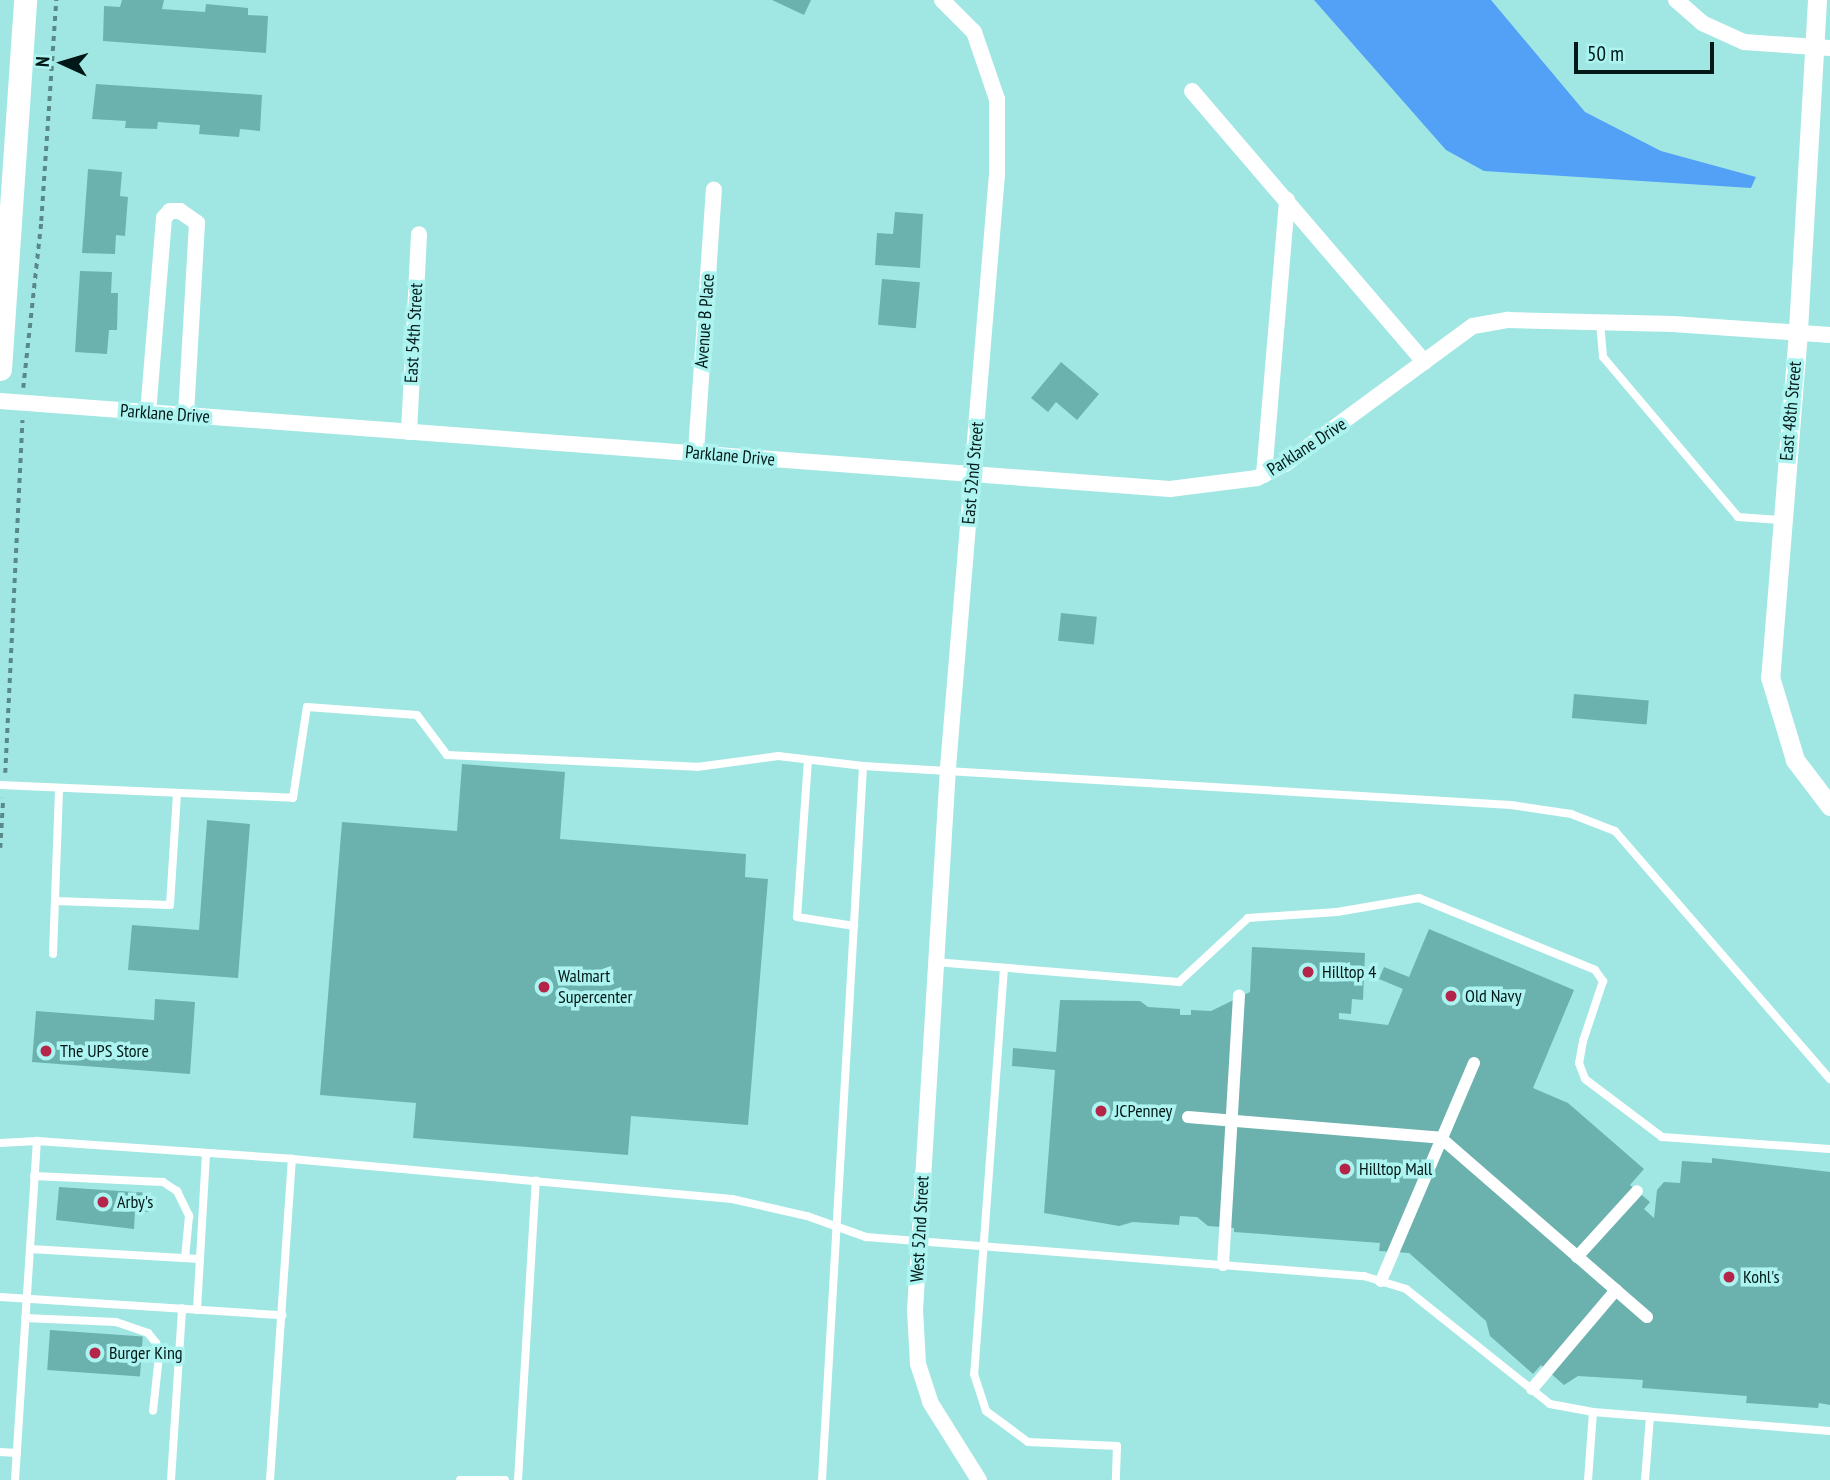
<!DOCTYPE html>
<style>
body{margin:0}
#map{position:relative;width:1830px;height:1480px;overflow:hidden;background:#a0e7e4;font-family:"PT Sans Narrow",sans-serif}
div>[style]{position:absolute}
[style*='--x']{left:calc(var(--x)*1px);top:calc(var(--y)*1px);width:calc(var(--w)*1px);rotate:calc(var(--a)*1deg)}
.water>*{inset:0;background:#53a1f7}
.building>*{inset:0;background:#6bb2af;transform-origin:0 0}
.path>*{height:3.5px;margin-top:-1.75px;transform-origin:0;background:repeating-linear-gradient(90deg,#588987 0 5px,transparent 0 10px)}
.service>*{height:8px;margin:-4px;padding:0 4px;transform-origin:4px;border-radius:4px;background:#fff}
.pedestrian>*{height:12px;margin:-6px;padding:0 6px;transform-origin:6px;border-radius:6px;background:#fff}
.minor>*{height:16px;margin:-8px;padding:0 8px;transform-origin:8px;border-radius:8px;background:#fff}
.tertiary>*{height:19px;margin:-9.5px;padding:0 9.5px;transform-origin:9.5px;border-radius:9.5px;background:#fff}
.secondary>*{height:23px;margin:-11.5px;padding:0 11.5px;transform-origin:11.5px;border-radius:11.5px;background:#fff}
.dots>*{width:19px;height:19px;translate:-50% -50%;box-sizing:border-box;border:4px solid #adf4f1;border-radius:50%}
span{translate:-50% -50%;white-space:nowrap;text-align:center;line-height:1.15;-webkit-text-stroke:7px #adf4f1;paint-order:stroke}
.street-label{font-size:18px;color:#001817}
.poi-label{font-size:18px;color:#001817}
.left{translate:0 -50%;text-align:left}
.north{position:absolute;left:28px;top:28px;width:70px;height:70px;-webkit-text-stroke:5px #adf4f1;paint-order:stroke;rotate:274deg;font-size:19px;font-weight:700;line-height:28px;text-align:center;color:#001817}
.north::after{content:'';display:block;margin:auto;width:24px;height:32px;background:#001817;clip-path:polygon(50% 0,100% 100%,50% 72%,0 100%)}
.scale{position:absolute;left:1574px;top:42px;width:140px;height:32px;box-sizing:border-box;border:4px solid #001817;border-top:0;padding-left:9px;font-size:21px;line-height:24px;white-space:nowrap;color:#001817;-webkit-text-stroke:5px #adf4f1;paint-order:stroke}
</style>
<div id="map">
<div class="water">
<div style="clip-path:polygon(1314px 0,1491px 0,1585px 112px,1661px 151px,1756px 177px,1751px 188px,1484px 171px,1446px 150px)"></div>
</div>
<div class="building">
<div style="clip-path:polygon(122px 0,164px 0,162px 9px,205px 12px,206px 4px,248px 8px,248px 15px,268px 16px,266px 53px,103px 41px,104px 6px,120px 7px)"></div>
<div style="clip-path:polygon(772px 0,811px 0,804px 15px)"></div>
<div style="clip-path:polygon(96px 84px,262px 95px,260px 131px,240px 129px,239px 137px,199px 134px,200px 125px,158px 122px,157px 129px,125px 128px,126px 121px,92px 119px)"></div>
<div style="clip-path:polygon(88px 169px,122px 172px,120px 196px,128px 197px,125px 236px,116px 235px,115px 254px,82px 253px)"></div>
<div style="clip-path:polygon(895px 212px,923px 214px,920px 268px,875px 265px,877px 233px,893px 234px)"></div>
<div style="clip-path:polygon(80px 271px,112px 272px,111px 293px,118px 293px,117px 330px,109px 330px,107px 354px,75px 352px)"></div>
<div style="left:882px;top:279px;width:38px;height:46px;rotate:5deg"></div>
<div style="clip-path:polygon(1061px 362px,1099px 394px,1077px 420px,1056px 402px,1048px 412px,1031px 398px)"></div>
<div style="left:1061px;top:613px;width:36px;height:28px;rotate:6deg"></div>
<div style="left:1574px;top:694px;width:75px;height:24px;rotate:5deg"></div>
<div style="clip-path:polygon(462px 764px,565px 772px,560px 839px,746px 854px,745px 877px,768px 879px,748px 1125px,631px 1116px,628px 1155px,413px 1138px,416px 1103px,320px 1095px,342px 822px,457px 831px)"></div>
<div style="clip-path:polygon(207px 820px,250px 824px,238px 978px,128px 970px,132px 925px,199px 930px)"></div>
<div style="clip-path:polygon(1429px 929px,1574px 990px,1533px 1088px,1568px 1103px,1644px 1169px,1630px 1185px,1650px 1202px,1644px 1209px,1654px 1218px,1657px 1190px,1664px 1182px,1680px 1183px,1682px 1161px,1712px 1163px,1712px 1158px,1830px 1172px,1830px 1405px,1819px 1403px,1818px 1408px,1746px 1403px,1747px 1396px,1642px 1388px,1643px 1380px,1578px 1376px,1564px 1385px,1541px 1365px,1533px 1374px,1490px 1336px,1486px 1321px,1409px 1253px,1379px 1251px,1380px 1243px,1234px 1232px,1234px 1228px,1208px 1226px,1197px 1217px,1180px 1216px,1179px 1225px,1133px 1222px,1119px 1226px,1044px 1213px,1055px 1070px,1012px 1066px,1013px 1048px,1056px 1052px,1060px 1000px,1140px 1001px,1148px 1007px,1180px 1009px,1180px 1015px,1191px 1015px,1191px 1010px,1211px 1011px,1250px 992px,1252px 947px,1365px 953px,1363px 1000px,1352px 999px,1351px 1014px,1339px 1013px,1339px 1019px,1388px 1025px,1403px 989px,1379px 979px,1384px 967px,1409px 977px)"></div>
<div style="clip-path:polygon(155px 999px,195px 1002px,190px 1074px,32px 1062px,36px 1011px,154px 1020px)"></div>
<div style="clip-path:polygon(59px 1187px,150px 1193px,149px 1212px,135px 1211px,134px 1229px,56px 1220px)"></div>
<div style="left:50px;top:1330px;width:93px;height:40px;rotate:4deg"></div>
</div>
<div class="path">
<div style="--x:23;--y:388;--w:168;--a:-83.8"></div>
<div style="--x:41;--y:221;--w:222;--a:-86.1"></div>
<div style="--x:5;--y:773;--w:353;--a:-87.2"></div>
<div style="--x:0;--y:848;--w:50;--a:-86.6"></div>
</div>
<div class="service">
<div style="--x:1600;--y:322;--w:35;--a:85"></div>
<div style="--x:1603;--y:357;--w:209;--a:49.8"></div>
<div style="--x:1738;--y:517;--w:43;--a:4"></div>
<div style="--x:808;--y:760;--w:157;--a:94"></div>
<div style="--x:797;--y:917;--w:58;--a:9"></div>
<div style="--x:0;--y:785;--w:293;--a:2.5"></div>
<div style="--x:293;--y:798;--w:92;--a:-81.3"></div>
<div style="--x:307;--y:707;--w:110;--a:4.2"></div>
<div style="--x:417;--y:715;--w:50;--a:53.1"></div>
<div style="--x:447;--y:755;--w:250;--a:2.7"></div>
<div style="--x:697;--y:767;--w:82;--a:-7.7"></div>
<div style="--x:778;--y:756;--w:86;--a:6.7"></div>
<div style="--x:863;--y:766;--w:649;--a:3.44"></div>
<div style="--x:1511;--y:805;--w:61;--a:8.5"></div>
<div style="--x:1571;--y:814;--w:47;--a:21.1"></div>
<div style="--x:1615;--y:831;--w:328;--a:49.1"></div>
<div style="--x:55;--y:901;--w:115;--a:2"></div>
<div style="--x:170;--y:905;--w:112;--a:-86.4"></div>
<div style="--x:53;--y:954;--w:166;--a:-87.9"></div>
<div style="--x:935;--y:962;--w:245;--a:4.7"></div>
<div style="--x:1179;--y:982;--w:94;--a:-42.8"></div>
<div style="--x:1248;--y:918;--w:89;--a:-3.9"></div>
<div style="--x:1337;--y:912;--w:83;--a:-9.7"></div>
<div style="--x:1419;--y:898;--w:190;--a:22.2"></div>
<div style="--x:1595;--y:970;--w:14;--a:54"></div>
<div style="--x:1603;--y:981;--w:63;--a:108.4"></div>
<div style="--x:1583;--y:1041;--w:22;--a:100"></div>
<div style="--x:1579;--y:1063;--w:17;--a:69"></div>
<div style="--x:1585;--y:1079;--w:96;--a:37"></div>
<div style="--x:1662;--y:1137;--w:168;--a:4.1"></div>
<div style="--x:1004;--y:968;--w:407;--a:94.2"></div>
<div style="--x:974;--y:1374;--w:39;--a:72"></div>
<div style="--x:986;--y:1411;--w:52;--a:36.4"></div>
<div style="--x:1028;--y:1442;--w:89;--a:2.6"></div>
<div style="--x:1117;--y:1446;--w:34;--a:92"></div>
<div style="--x:0;--y:1143;--w:37;--a:-3"></div>
<div style="--x:37;--y:1141;--w:256;--a:4"></div>
<div style="--x:292;--y:1159;--w:442;--a:5.2"></div>
<div style="--x:732;--y:1199;--w:77;--a:12.8"></div>
<div style="--x:807;--y:1216;--w:63;--a:19.6"></div>
<div style="--x:866;--y:1237;--w:500;--a:4.5"></div>
<div style="--x:1364;--y:1276;--w:44;--a:17.2"></div>
<div style="--x:1406;--y:1289;--w:184;--a:38.6"></div>
<div style="--x:1550;--y:1404;--w:44;--a:10.5"></div>
<div style="--x:1593;--y:1412;--w:238;--a:4.6"></div>
<div style="--x:34;--y:1176;--w:129;--a:2.7"></div>
<div style="--x:163;--y:1182;--w:17;--a:33"></div>
<div style="--x:177;--y:1191;--w:28;--a:64"></div>
<div style="--x:189;--y:1216;--w:42;--a:95.4"></div>
<div style="--x:30;--y:1249;--w:170;--a:3.4"></div>
<div style="--x:0;--y:1297;--w:283;--a:3.7"></div>
<div style="--x:197;--y:1310;--w:157;--a:-86.7"></div>
<div style="--x:25;--y:1318;--w:91;--a:2.5"></div>
<div style="--x:116;--y:1322;--w:34;--a:19"></div>
<div style="--x:148;--y:1333;--w:13;--a:51"></div>
<div style="--x:156;--y:1343;--w:13;--a:77"></div>
<div style="--x:159;--y:1356;--w:55;--a:96.2"></div>
<div style="--x:0;--y:1452;--w:17;--a:3"></div>
<div style="--x:15;--y:1480;--w:340;--a:-86.3"></div>
<div style="--x:171;--y:1480;--w:172;--a:-86.3"></div>
<div style="--x:270;--y:1480;--w:322;--a:-86.1"></div>
<div style="--x:460;--y:1480;--w:45;--a:0"></div>
<div style="--x:518;--y:1480;--w:300;--a:-86.6"></div>
<div style="--x:822;--y:1480;--w:715;--a:-86.71"></div>
<div style="--x:1588;--y:1480;--w:68;--a:-85.8"></div>
<div style="--x:1645;--y:1480;--w:63;--a:-85.5"></div>
</div>
<div class="pedestrian">
<div style="--x:1188;--y:1117;--w:254;--a:4.7"></div>
<div style="--x:1441;--y:1138;--w:273;--a:41"></div>
<div style="--x:1577;--y:1257;--w:89;--a:-47.7"></div>
<div style="--x:1223;--y:1265;--w:270;--a:-86.6"></div>
<div style="--x:1381;--y:1281;--w:237;--a:-66.9"></div>
<div style="--x:1532;--y:1389;--w:130;--a:-49.7"></div>
</div>
<div class="minor">
<div style="--x:942;--y:0;--w:45;--a:45"></div>
<div style="--x:974;--y:32;--w:71;--a:71.1"></div>
<div style="--x:997;--y:99;--w:75;--a:90"></div>
<div style="--x:997;--y:174;--w:596;--a:94.72"></div>
<div style="--x:948;--y:768;--w:543;--a:93.48"></div>
<div style="--x:915;--y:1310;--w:54;--a:86.8"></div>
<div style="--x:918;--y:1364;--w:40;--a:72"></div>
<div style="--x:930;--y:1402;--w:92;--a:57.9"></div>
<div style="--x:1676;--y:0;--w:35;--a:41"></div>
<div style="--x:1702;--y:23;--w:46;--a:24.3"></div>
<div style="--x:1744;--y:42;--w:86;--a:4"></div>
<div style="--x:1192;--y:91;--w:357;--a:49.4"></div>
<div style="--x:0;--y:401;--w:1173;--a:4.3"></div>
<div style="--x:1170;--y:489;--w:88;--a:-7.2"></div>
<div style="--x:1257;--y:478;--w:31;--a:-27"></div>
<div style="--x:1285;--y:464;--w:233;--a:-36.3"></div>
<div style="--x:1473;--y:326;--w:36;--a:-10"></div>
<div style="--x:1508;--y:320;--w:165;--a:1.4"></div>
<div style="--x:1673;--y:324;--w:157;--a:4"></div>
<div style="--x:148;--y:413;--w:196;--a:-85.3"></div>
<div style="--x:164;--y:218;--w:9;--a:-49"></div>
<div style="--x:170;--y:211;--w:10;--a:0"></div>
<div style="--x:180;--y:211;--w:21;--a:35"></div>
<div style="--x:197;--y:223;--w:192;--a:93.3"></div>
<div style="--x:409;--y:432;--w:198;--a:-87.1"></div>
<div style="--x:696;--y:452;--w:263;--a:-86.1"></div>
<div style="--x:1264;--y:475;--w:276;--a:-85.2"></div>
</div>
<div class="tertiary">
<div style="--x:1817;--y:0;--w:333;--a:93.3"></div>
<div style="--x:1798;--y:332;--w:346;--a:94.6"></div>
<div style="--x:1770;--y:677;--w:87;--a:73.2"></div>
<div style="--x:1795;--y:760;--w:58;--a:52.7"></div>
</div>
<div class="secondary">
<div style="--x:0;--y:369;--w:370;--a:-86.1"></div>
</div>
<div class="dots">
<div style="left:1308px;top:972px;background:#b52449"></div>
<div style="left:544px;top:987px;background:#b52449"></div>
<div style="left:1451px;top:996px;background:#b52449"></div>
<div style="left:46px;top:1051px;background:#b52449"></div>
<div style="left:1101px;top:1111px;background:#b52449"></div>
<div style="left:1345px;top:1169px;background:#b52449"></div>
<div style="left:103px;top:1202px;background:#b52449"></div>
<div style="left:1729px;top:1277px;background:#b52449"></div>
<div style="left:95px;top:1353px;background:#b52449"></div>
</div>
<div class="street-label">
<span style="left:705px;top:321px;rotate:-86deg">Avenue B Place</span>
<span style="left:414px;top:333px;rotate:-87deg">East 54th Street</span>
<span style="left:1791px;top:411px;rotate:-85deg">East 48th Street</span>
<span style="left:165px;top:414px;rotate:4deg">Parklane Drive</span>
<span style="left:1307px;top:447px;rotate:-33deg">Parklane Drive</span>
<span style="left:730px;top:456px;rotate:5deg">Parklane Drive</span>
<span style="left:973px;top:473px;rotate:-85deg">East 52nd Street</span>
<span style="left:920px;top:1229px;rotate:-87deg">West 52nd Street</span>
</div>
<div class="poi-label">
<span class="left" style="left:1322px;top:972px">Hilltop 4</span>
<span class="left" style="left:558px;top:987px">Walmart<br>Supercenter</span>
<span class="left" style="left:1465px;top:996px">Old Navy</span>
<span class="left" style="left:60px;top:1051px">The UPS Store</span>
<span class="left" style="left:1115px;top:1111px">JCPenney</span>
<span class="left" style="left:1359px;top:1169px">Hilltop Mall</span>
<span class="left" style="left:117px;top:1202px">Arby's</span>
<span class="left" style="left:1743px;top:1277px">Kohl's</span>
<span class="left" style="left:109px;top:1353px">Burger King</span>
</div>
<div class="north">N</div>
<div class="scale">50 m</div>
</div>
